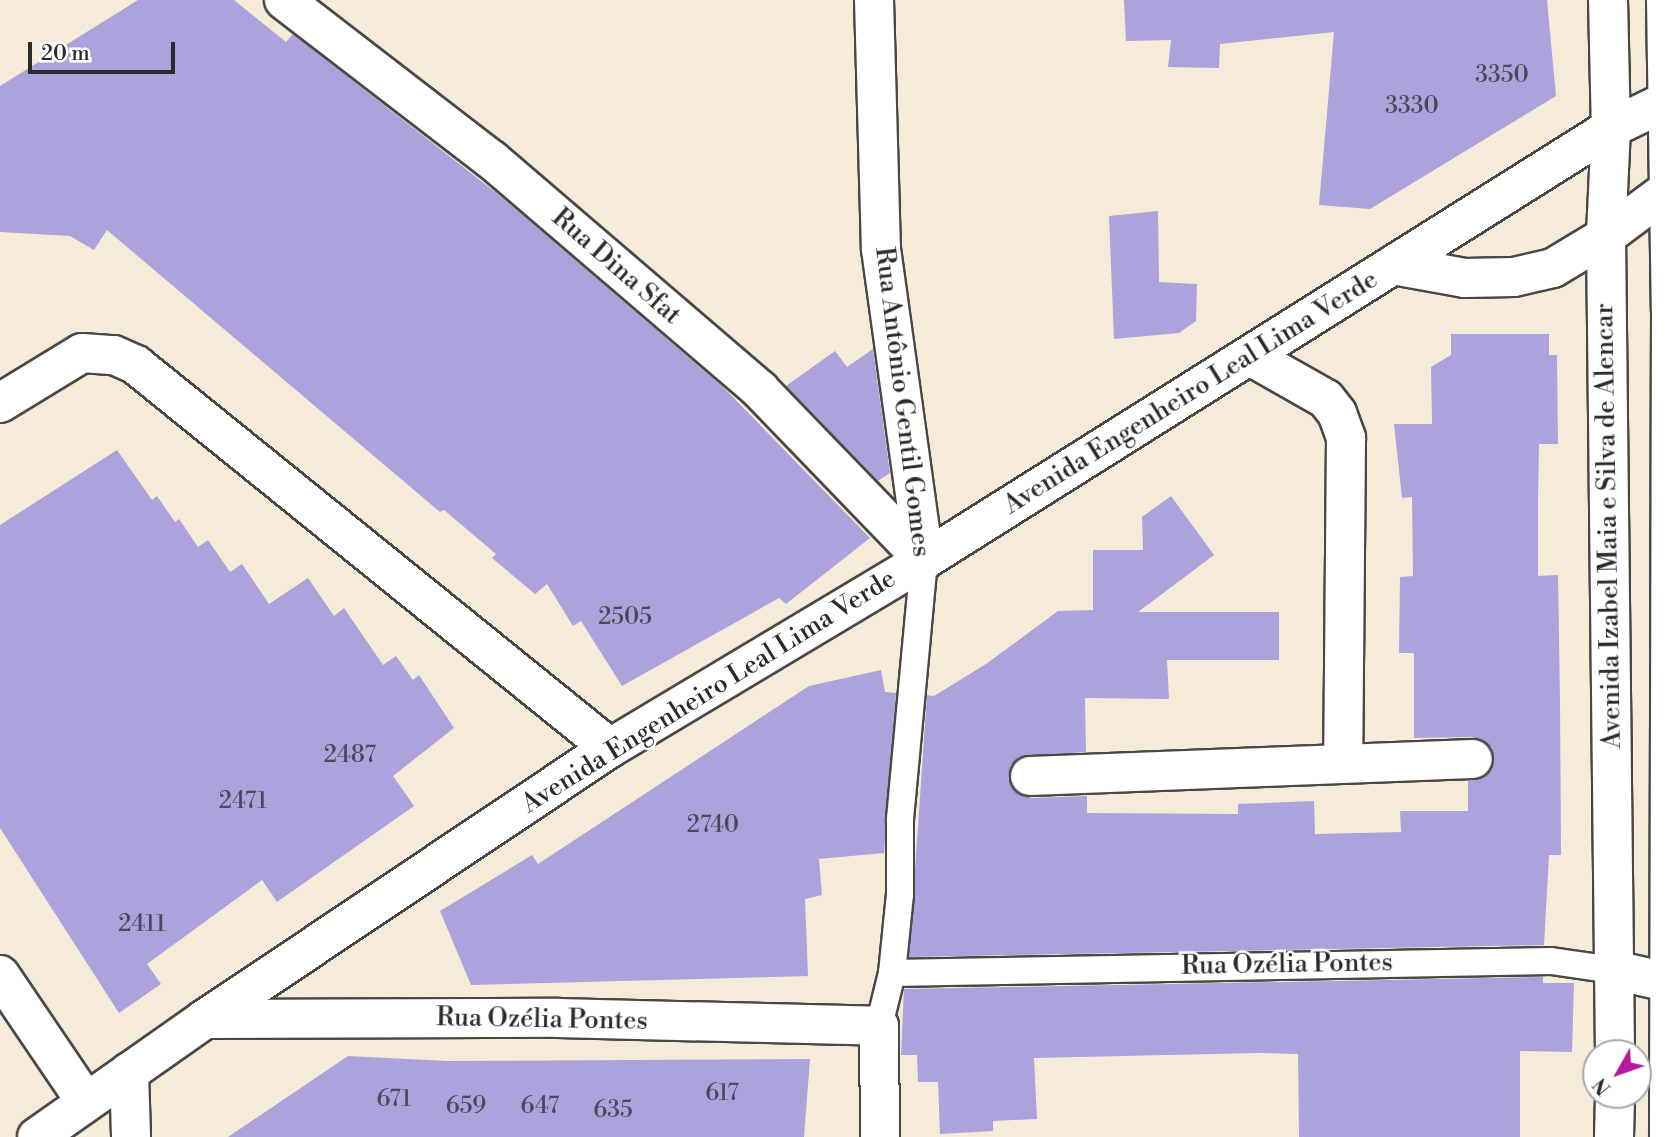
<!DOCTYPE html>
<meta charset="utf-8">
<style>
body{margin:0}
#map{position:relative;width:1680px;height:1137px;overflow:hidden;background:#f5ebd8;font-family:"Libre Bodoni",serif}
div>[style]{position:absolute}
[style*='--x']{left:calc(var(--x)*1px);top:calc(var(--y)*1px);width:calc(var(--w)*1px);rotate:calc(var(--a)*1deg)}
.building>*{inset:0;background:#aca3dd}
.roads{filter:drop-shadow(2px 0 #494845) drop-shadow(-2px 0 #494845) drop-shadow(0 2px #494845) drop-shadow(0 -2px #494845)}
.service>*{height:26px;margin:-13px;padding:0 13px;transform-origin:13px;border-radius:13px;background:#fff}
.minor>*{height:38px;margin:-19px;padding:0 19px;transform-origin:19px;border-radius:19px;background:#fff}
.tertiary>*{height:38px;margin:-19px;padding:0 19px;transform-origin:19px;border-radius:19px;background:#fff}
span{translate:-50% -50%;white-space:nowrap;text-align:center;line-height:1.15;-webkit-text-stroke:5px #fff;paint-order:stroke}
.number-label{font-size:23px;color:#4b4958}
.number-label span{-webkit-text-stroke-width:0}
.street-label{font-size:26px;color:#2b2b2b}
.north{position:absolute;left:1582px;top:1039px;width:70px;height:70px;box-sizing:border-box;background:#fff;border:2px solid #aaa;border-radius:50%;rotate:230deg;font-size:19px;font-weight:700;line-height:28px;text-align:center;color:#2b2b2b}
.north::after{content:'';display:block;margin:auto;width:24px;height:32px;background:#b5179e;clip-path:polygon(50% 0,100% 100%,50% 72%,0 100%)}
.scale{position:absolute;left:28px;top:42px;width:147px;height:32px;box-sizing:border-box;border:4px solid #2b2b2b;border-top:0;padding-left:9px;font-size:21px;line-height:24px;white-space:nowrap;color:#2b2b2b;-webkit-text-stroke:5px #fff;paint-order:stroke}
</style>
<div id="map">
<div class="building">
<div style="clip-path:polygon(138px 0,234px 0,286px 42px,293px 34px,504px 199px,724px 388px,870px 538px,786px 604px,779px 598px,622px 686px,581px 621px,573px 626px,547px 584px,535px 594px,492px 558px,496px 554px,444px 510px,440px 512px,107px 230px,94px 250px,70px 236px,0 232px,0 86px)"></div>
<div style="clip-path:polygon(1124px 0,1547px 0,1556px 96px,1370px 209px,1319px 205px,1334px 32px,1220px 44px,1219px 68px,1168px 67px,1171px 40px,1126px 41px)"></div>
<div style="clip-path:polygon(1158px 211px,1159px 282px,1197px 284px,1196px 321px,1179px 333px,1114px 339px,1109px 216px)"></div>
<div style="clip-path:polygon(1451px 334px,1549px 334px,1549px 355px,1557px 355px,1558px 444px,1539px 444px,1538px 500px,1538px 576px,1558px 575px,1560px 700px,1561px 855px,1549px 855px,1544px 945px,909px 957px,927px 695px,934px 696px,986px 664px,1058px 611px,1093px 610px,1093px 550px,1143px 550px,1142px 517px,1171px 496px,1214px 555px,1138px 612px,1279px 612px,1279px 660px,1167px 660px,1169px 699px,1085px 698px,1086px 752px,1019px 757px,1010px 766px,1012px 788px,1031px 798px,1087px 796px,1087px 813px,1238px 814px,1238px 804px,1314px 801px,1315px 834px,1401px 832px,1400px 811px,1468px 811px,1468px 781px,1484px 778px,1492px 770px,1492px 748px,1473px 737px,1414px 738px,1414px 653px,1399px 653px,1400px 577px,1413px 576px,1412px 497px,1402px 498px,1394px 424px,1432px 424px,1431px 367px,1451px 355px)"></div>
<div style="clip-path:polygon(873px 349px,890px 473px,878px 481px,786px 386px,835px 351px,847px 367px)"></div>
<div style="clip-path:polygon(117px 450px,152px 500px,157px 496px,175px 522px,179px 519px,198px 547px,208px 540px,230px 572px,242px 564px,269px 604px,308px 578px,334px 616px,344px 608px,383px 665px,396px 656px,413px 680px,419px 675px,454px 728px,393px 776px,414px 806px,277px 902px,262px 880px,147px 964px,161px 984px,119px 1013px,0 828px,0 525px)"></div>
<div style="clip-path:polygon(881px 670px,885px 692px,896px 693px,884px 853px,819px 859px,822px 895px,805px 899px,808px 976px,471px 985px,440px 911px,532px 855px,538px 864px,809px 686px)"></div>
<div style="clip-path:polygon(1543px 977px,1543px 983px,1574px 983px,1572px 1052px,1520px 1051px,1520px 1137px,1299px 1137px,1298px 1054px,1257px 1053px,1034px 1058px,1037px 1119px,993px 1121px,993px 1131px,940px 1134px,938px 1082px,918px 1082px,917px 1055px,901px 1055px,904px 989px)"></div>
<div style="clip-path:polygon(348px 1056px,447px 1061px,810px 1059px,804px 1137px,228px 1137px)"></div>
</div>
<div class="roads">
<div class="service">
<div style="--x:892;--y:973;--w:659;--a:-1.04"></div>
<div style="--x:1551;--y:961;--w:64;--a:8.1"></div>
<div style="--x:879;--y:1026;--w:55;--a:-76.2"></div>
<div style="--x:892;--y:973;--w:79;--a:-84.2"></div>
<div style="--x:900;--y:894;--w:75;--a:-90"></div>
<div style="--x:900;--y:819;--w:260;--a:-84.7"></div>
</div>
<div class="minor">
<div style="--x:284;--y:0;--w:262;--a:37.6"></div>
<div style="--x:492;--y:160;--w:353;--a:40.6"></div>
<div style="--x:760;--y:390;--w:236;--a:46"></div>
<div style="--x:874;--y:0;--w:249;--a:88.4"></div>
<div style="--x:881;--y:249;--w:314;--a:82.1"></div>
<div style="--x:1250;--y:356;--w:87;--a:29.5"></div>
<div style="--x:1326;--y:399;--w:18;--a:52"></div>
<div style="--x:1337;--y:413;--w:27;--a:70"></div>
<div style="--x:1346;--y:438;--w:323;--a:90.5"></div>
<div style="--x:0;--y:403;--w:96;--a:-31.4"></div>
<div style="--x:82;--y:353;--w:32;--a:4"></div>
<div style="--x:114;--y:355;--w:24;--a:24"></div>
<div style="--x:136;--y:365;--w:609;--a:38.94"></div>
<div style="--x:1030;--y:776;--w:443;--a:-2.2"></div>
<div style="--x:1614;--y:970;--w:68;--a:12.8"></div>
<div style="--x:0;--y:975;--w:153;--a:55.9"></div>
<div style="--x:205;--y:1019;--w:353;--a:-0.2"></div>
<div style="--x:558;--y:1018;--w:321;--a:1.4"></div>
<div style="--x:879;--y:1026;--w:111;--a:89.5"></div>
<div style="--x:129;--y:1072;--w:65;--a:88.2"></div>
</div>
<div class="tertiary">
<div style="--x:1608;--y:0;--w:128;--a:88.7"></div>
<div style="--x:1611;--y:128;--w:108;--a:92.7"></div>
<div style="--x:1606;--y:236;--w:817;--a:89.37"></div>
<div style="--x:1666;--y:0;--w:311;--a:89.1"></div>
<div style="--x:1671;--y:311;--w:826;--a:90.14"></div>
<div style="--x:1393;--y:265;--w:73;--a:10.2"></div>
<div style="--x:1465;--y:278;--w:49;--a:-1.2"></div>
<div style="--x:1514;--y:277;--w:40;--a:-13"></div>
<div style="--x:1553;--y:268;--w:62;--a:-31.1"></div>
<div style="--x:1606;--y:236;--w:77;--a:-36.6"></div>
<div style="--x:37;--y:1137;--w:205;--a:-35.1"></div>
<div style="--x:205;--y:1019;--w:487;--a:-33.8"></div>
<div style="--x:610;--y:748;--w:366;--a:-30.9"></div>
<div style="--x:924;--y:560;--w:812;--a:-32.16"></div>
<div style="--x:1611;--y:128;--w:64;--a:-25.8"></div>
<div style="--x:1614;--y:1137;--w:42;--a:-88.6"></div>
</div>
</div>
<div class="number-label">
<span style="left:1502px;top:75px">3350</span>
<span style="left:1412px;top:106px">3330</span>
<span style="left:625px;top:617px">2505</span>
<span style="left:350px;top:755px">2487</span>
<span style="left:243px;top:801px">2471</span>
<span style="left:713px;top:825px">2740</span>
<span style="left:142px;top:924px">2411</span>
<span style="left:722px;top:1093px">617</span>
<span style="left:394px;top:1099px">671</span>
<span style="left:466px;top:1106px">659</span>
<span style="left:540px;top:1106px">647</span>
<span style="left:613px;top:1110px">635</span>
</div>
<div class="street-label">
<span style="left:616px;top:267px;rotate:41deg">Rua Dina Sfat</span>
<span style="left:1191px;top:393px;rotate:-32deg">Avenida Engenheiro Leal Lima Verde</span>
<span style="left:902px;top:402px;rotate:83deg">Rua Antônio Gentil Gomes</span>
<span style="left:1609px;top:526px;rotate:-91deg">Avenida Izabel Maia e Silva de Alencar</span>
<span style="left:709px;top:692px;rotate:-32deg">Avenida Engenheiro Leal Lima Verde</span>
<span style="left:1287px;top:965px;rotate:-1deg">Rua Ozélia Pontes</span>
<span style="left:542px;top:1020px;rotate:1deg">Rua Ozélia Pontes</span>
</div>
<div class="north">N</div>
<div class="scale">20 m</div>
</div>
